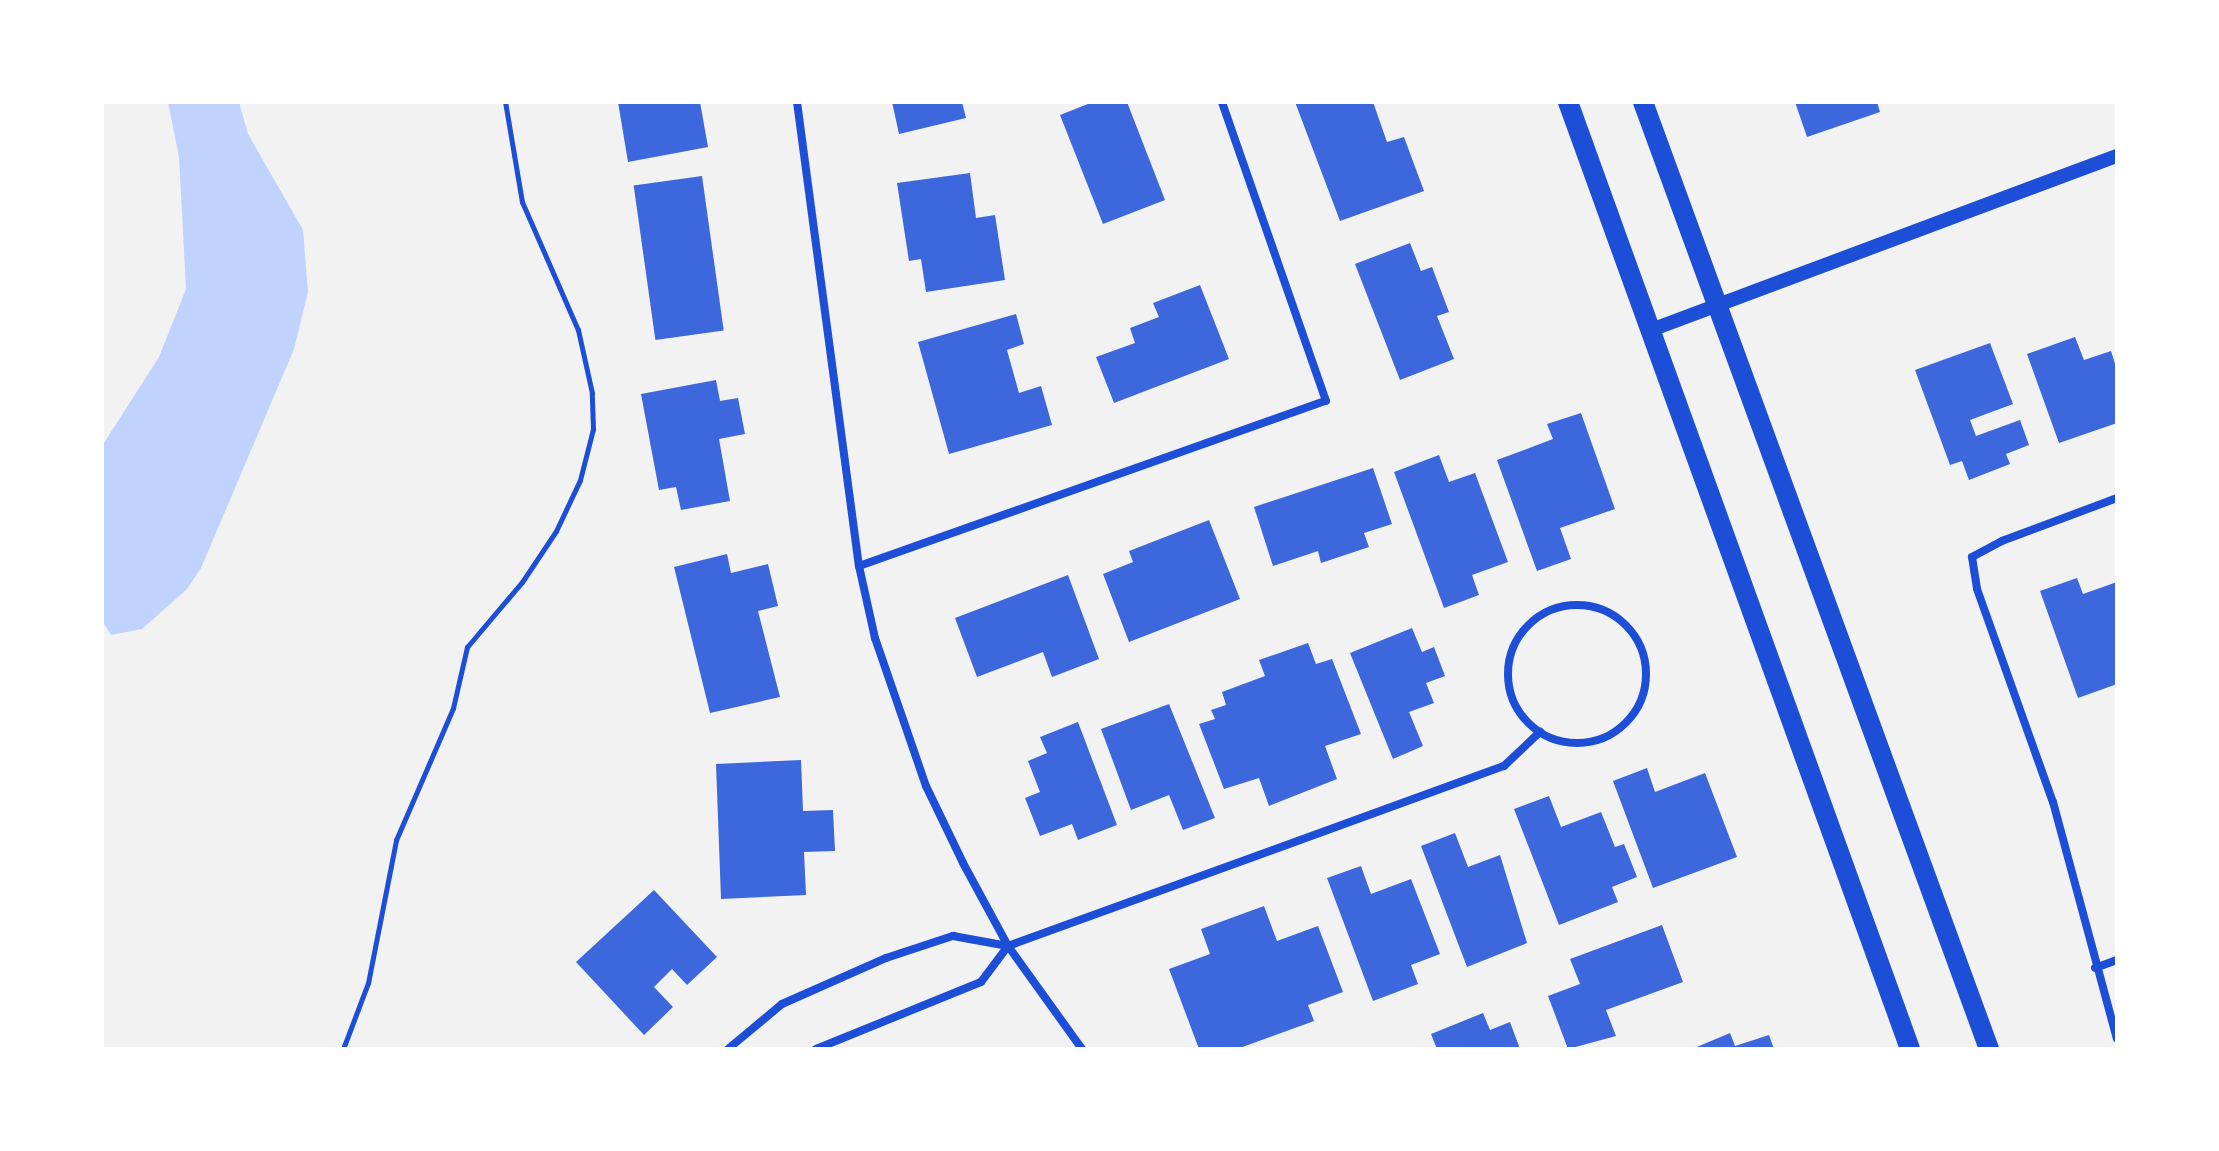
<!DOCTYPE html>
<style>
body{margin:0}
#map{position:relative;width:2219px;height:1151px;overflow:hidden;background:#f2f2f2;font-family:Poppins,sans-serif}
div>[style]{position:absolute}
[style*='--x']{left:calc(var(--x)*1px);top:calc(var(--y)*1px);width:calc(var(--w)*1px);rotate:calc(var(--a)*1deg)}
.water>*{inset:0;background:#bfd3fe}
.building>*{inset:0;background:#3d67dc;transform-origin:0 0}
.path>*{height:5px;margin:-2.5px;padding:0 2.5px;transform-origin:2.5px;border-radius:2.5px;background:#1d4ed8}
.minor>*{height:8px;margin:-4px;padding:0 4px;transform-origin:4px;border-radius:4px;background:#1d4ed8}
.minor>.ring{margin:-4px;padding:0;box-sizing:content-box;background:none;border:8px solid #1d4ed8;border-radius:50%}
.tertiary>*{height:14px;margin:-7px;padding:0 7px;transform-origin:7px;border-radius:7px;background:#1d4ed8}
.primary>*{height:20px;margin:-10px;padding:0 10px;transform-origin:10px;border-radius:10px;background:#1d4ed8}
span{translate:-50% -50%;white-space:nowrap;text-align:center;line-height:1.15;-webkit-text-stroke:7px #fff;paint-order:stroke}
.frame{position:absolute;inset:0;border:104px solid #fff;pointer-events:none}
</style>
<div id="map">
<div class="water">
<div style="clip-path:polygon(168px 102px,239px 102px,248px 134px,303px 230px,308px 292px,294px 349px,201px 568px,187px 589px,142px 629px,111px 635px,102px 621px,102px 446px,159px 357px,186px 289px,179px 157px)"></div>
</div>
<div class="building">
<div style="clip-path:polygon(618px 102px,700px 102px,708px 147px,628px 162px)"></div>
<div style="clip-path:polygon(892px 102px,962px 102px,966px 118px,899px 134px)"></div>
<div style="clip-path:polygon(1093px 102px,1127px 102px,1165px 200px,1103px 224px,1060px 115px)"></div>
<div style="clip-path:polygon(1295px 102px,1373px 102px,1387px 142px,1404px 137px,1424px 191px,1340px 221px)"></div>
<div style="clip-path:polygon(1795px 102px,1877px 102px,1880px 112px,1807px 137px)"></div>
<div style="clip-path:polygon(970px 173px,976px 218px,995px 215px,1005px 280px,926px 292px,921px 259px,909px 261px,897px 183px)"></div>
<div style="left:702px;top:176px;width:156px;height:69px;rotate:82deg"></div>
<div style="clip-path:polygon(1410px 243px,1421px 271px,1432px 267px,1449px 312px,1437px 316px,1454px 359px,1400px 380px,1355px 264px)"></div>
<div style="clip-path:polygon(1200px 285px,1229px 359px,1114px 403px,1096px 357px,1135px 343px,1130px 328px,1159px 317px,1153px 303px)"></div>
<div style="clip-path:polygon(1016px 314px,1024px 344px,1007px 350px,1019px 393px,1041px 386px,1052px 425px,949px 454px,918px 342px)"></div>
<div style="clip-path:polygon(2075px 337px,2084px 360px,2111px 351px,2117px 370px,2117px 423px,2059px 443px,2027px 354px)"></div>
<div style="clip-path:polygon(1990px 343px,2013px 404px,1970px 420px,1976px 436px,2020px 420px,2029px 445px,2006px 454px,2010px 464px,1969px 480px,1962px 461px,1950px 465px,1915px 370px)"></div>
<div style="clip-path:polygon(716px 380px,720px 401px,738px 398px,745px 434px,719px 439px,730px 501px,681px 510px,676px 487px,659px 490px,641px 394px)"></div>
<div style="clip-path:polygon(1581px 413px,1615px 509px,1560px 528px,1571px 559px,1537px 571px,1497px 460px,1553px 439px,1547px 424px)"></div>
<div style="clip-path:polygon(1439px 455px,1449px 482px,1475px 473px,1508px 562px,1472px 575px,1479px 595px,1444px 608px,1394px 472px)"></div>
<div style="clip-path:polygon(1373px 468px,1392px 524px,1364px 533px,1369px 547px,1321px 563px,1318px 551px,1273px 566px,1254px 507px)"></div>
<div style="clip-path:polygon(1209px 520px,1240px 599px,1129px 642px,1103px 574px,1133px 562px,1129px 551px)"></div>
<div style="clip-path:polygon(727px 554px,731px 573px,768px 564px,778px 606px,758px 611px,780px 697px,710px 713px,674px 567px)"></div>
<div style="clip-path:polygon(1068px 575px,1099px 659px,1052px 677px,1043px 652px,977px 677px,955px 618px)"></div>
<div style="clip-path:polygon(2077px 578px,2083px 594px,2117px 582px,2117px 684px,2078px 698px,2040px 591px)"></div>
<div style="clip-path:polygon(1412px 628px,1422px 652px,1434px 647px,1445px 676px,1426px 683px,1434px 703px,1409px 712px,1423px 746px,1393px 759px,1350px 653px)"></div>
<div style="clip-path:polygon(1308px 643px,1316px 664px,1332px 659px,1361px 734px,1325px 746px,1337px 779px,1269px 806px,1259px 778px,1224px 789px,1199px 724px,1215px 719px,1211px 710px,1226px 705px,1222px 692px,1265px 676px,1259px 660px)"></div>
<div style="clip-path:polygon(1169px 704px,1215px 818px,1183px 830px,1169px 795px,1131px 810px,1101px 729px)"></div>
<div style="clip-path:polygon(1078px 722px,1117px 825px,1078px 840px,1072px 824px,1040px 836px,1025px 798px,1040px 792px,1028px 761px,1047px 753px,1040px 737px)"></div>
<div style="clip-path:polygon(801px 760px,803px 811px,833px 810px,835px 851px,804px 852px,806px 895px,721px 899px,716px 764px)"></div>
<div style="clip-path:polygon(1647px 768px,1655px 792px,1705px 773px,1737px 857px,1653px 888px,1613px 781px)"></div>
<div style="clip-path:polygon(1549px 796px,1561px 827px,1601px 812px,1615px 847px,1624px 844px,1637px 877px,1612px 887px,1618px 902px,1559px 925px,1514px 809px)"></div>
<div style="clip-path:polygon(1455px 833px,1468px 867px,1500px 855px,1527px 943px,1467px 967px,1421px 846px)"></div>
<div style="clip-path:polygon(1361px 866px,1371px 894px,1411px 879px,1440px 954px,1411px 965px,1418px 984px,1373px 1001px,1327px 878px)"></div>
<div style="clip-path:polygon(654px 890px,717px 957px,687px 985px,672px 969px,654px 987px,673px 1007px,644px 1035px,576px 962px)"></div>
<div style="clip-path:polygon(1264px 906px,1277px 941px,1318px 926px,1343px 992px,1308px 1005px,1314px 1021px,1237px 1049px,1199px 1049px,1169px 969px,1210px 954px,1201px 929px)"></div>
<div style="clip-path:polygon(1662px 925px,1683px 982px,1606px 1010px,1616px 1036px,1568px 1049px,1548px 996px,1580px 984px,1570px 959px)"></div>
<div style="clip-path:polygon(1483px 1013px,1490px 1030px,1510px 1022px,1520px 1049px,1437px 1049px,1431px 1034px)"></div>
<div style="clip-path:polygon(1730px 1033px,1735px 1046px,1769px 1035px,1774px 1049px,1692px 1049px)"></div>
</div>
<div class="path">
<div style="--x:343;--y:1049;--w:71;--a:-69.3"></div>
<div style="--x:368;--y:983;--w:146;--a:-78.9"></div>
<div style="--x:396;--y:840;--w:144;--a:-66.6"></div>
<div style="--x:453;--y:708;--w:63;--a:-77.1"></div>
<div style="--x:467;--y:647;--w:85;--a:-49.8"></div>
<div style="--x:522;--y:582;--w:61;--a:-56.3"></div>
<div style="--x:556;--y:531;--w:56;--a:-64.8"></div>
<div style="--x:580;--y:480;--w:53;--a:-75.7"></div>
<div style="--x:593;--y:429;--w:36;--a:-92"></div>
<div style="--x:592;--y:393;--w:65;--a:-102.5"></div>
<div style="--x:578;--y:330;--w:140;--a:-113.6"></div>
<div style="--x:522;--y:202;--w:101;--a:-99.6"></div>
</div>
<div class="minor">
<div style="--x:797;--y:102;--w:468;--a:82.4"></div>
<div style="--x:859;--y:566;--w:74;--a:77.5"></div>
<div style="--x:875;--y:638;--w:157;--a:71"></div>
<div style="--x:926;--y:786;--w:85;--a:64.3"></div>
<div style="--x:963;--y:863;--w:94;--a:61.5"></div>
<div style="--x:1008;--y:946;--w:127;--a:54.3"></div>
<div style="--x:2117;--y:498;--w:123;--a:159.5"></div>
<div style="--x:2002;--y:541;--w:34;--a:152"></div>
<div style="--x:1972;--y:557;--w:32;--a:81"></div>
<div style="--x:1977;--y:589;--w:226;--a:70.4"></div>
<div style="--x:2053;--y:802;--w:245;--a:74.9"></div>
<div style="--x:859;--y:566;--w:495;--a:-19.5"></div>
<div style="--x:1326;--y:401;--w:317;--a:-109.2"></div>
<div class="ring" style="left:1508px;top:605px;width:130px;height:130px"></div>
<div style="--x:2095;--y:968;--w:23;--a:-20"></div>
<div style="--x:728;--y:1049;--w:70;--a:-39.8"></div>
<div style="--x:782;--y:1004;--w:114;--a:-23.9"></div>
<div style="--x:886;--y:958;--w:71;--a:-18.2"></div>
<div style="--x:953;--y:936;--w:56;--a:10.3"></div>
<div style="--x:1008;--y:946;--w:528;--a:-19.95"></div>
<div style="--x:1504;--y:766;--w:50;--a:-43.4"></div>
<div style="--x:816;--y:1049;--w:178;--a:-22.1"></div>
<div style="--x:981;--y:982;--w:45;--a:-53.1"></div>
</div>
<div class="tertiary">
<div style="--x:1651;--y:330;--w:497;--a:-20.5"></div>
</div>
<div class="primary">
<div style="--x:1568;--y:102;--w:1007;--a:70.14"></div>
<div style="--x:1643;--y:102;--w:1008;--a:69.93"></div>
</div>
<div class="frame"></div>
</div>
